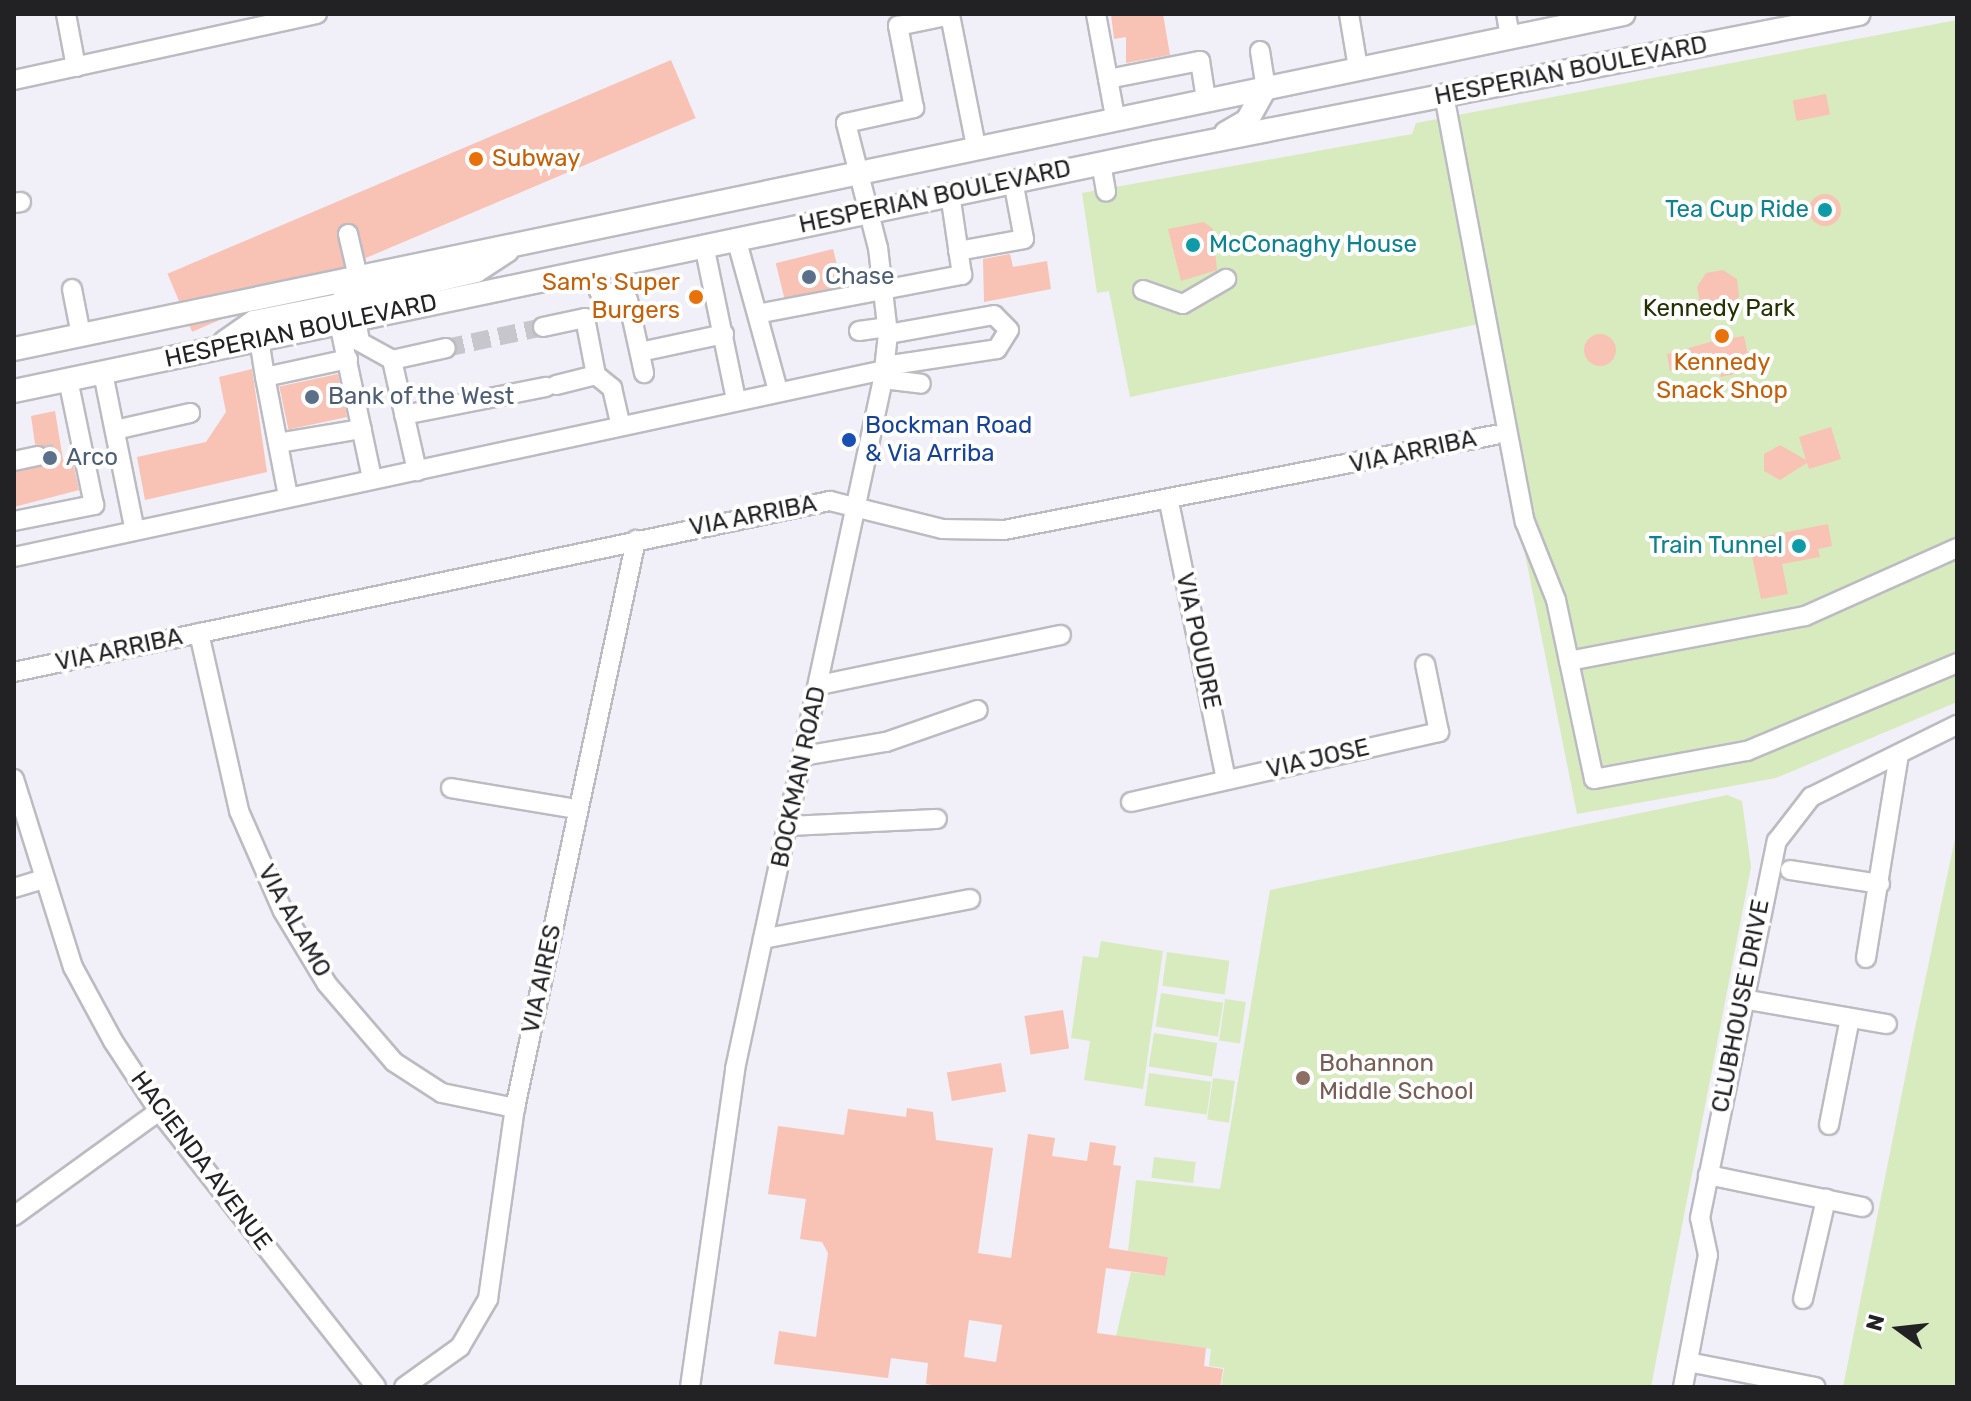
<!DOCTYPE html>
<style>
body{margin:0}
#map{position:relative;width:1971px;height:1401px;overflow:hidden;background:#f1eff7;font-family:Rubik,sans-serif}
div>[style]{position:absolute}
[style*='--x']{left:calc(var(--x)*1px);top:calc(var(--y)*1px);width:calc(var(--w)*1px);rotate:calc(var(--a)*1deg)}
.green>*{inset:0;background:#d8ebbe;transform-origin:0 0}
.building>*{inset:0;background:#f8c2b4;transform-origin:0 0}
.round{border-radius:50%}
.minor-tunnel>*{height:18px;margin-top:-9px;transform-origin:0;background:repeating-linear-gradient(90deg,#c8c6cd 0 18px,transparent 0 27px)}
.roads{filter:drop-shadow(2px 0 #bcbbc2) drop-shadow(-2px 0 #bcbbc2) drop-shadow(0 2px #bcbbc2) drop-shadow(0 -2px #bcbbc2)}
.minor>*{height:18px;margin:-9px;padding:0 9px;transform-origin:9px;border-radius:9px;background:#fff}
.major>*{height:22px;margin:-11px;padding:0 11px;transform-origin:11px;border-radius:11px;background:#fff}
.dots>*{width:22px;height:22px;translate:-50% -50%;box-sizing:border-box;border:4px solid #fff;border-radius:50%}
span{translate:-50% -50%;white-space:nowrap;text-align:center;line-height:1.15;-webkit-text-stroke:8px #fff;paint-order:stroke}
.street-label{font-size:24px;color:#222124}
.food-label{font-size:24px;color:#c56008}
.left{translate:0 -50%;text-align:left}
.right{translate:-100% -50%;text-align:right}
.culture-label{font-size:24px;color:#0d838f}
.service-label{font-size:24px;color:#4e5e75}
.park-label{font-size:24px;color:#213100}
.transit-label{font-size:24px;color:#164399}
.education-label{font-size:24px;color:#785e54}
.frame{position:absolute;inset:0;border:16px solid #222124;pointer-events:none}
.north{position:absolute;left:1859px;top:1289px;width:80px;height:80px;-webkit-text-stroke:6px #fff;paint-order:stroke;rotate:285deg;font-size:22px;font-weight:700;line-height:32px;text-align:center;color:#222124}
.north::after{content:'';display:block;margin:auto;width:28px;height:36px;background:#222124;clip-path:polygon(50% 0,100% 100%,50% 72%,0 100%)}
</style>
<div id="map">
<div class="green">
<div style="clip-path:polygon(1957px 20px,1957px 702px,1776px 778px,1577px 814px,1479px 324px,1130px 397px,1109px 291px,1097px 293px,1082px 193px,1412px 134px,1416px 123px)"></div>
<div style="clip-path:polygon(1727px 795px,1742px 801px,1751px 867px,1651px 1387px,1221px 1387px,1224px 1368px,1209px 1366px,1211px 1349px,1116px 1336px,1131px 1272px,1165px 1276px,1168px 1257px,1128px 1251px,1136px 1180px,1220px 1189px,1270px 890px)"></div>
<div style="clip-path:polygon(1957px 829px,1957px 1387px,1843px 1387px,1915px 1028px)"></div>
<div style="clip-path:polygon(1101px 941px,1163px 951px,1143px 1089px,1084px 1080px,1090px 1041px,1071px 1038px,1083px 956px,1098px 958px)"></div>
<div style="left:1167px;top:952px;width:63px;height:34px;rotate:8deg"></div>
<div style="left:1161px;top:993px;width:63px;height:34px;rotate:9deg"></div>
<div style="left:1225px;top:999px;width:21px;height:42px;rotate:8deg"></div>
<div style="left:1154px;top:1033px;width:64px;height:34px;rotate:9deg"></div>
<div style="left:1149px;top:1073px;width:63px;height:33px;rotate:8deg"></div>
<div style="left:1213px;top:1078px;width:22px;height:42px;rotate:8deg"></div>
<div style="left:1154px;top:1157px;width:42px;height:21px;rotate:7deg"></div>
</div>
<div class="building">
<div style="clip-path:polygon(1111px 14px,1163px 14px,1170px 55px,1126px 63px,1126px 37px,1114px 39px)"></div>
<div style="left:671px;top:60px;width:63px;height:547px;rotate:67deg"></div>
<div style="left:1826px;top:94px;width:21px;height:34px;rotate:79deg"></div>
<div class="round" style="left:1809px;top:194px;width:32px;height:32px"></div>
<div style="clip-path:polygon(1204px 222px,1213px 229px,1217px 270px,1181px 281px,1168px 229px)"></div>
<div style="left:833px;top:249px;width:38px;height:59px;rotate:76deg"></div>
<div style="clip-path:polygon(1010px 254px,1013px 267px,1047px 261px,1051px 289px,984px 302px,983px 259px)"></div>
<div style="clip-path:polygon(1723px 270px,1737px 279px,1739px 296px,1724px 319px,1700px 303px,1697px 287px,1706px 273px)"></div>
<div style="clip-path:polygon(1730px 328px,1732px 338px,1744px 336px,1749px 359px,1737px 362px,1739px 373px,1721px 377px,1719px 365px,1670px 371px,1667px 354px,1714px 341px,1712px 332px)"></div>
<div class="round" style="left:1584px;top:334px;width:32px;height:32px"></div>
<div style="clip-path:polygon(252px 369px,267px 472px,145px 500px,137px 457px,206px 442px,226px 412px,219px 377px)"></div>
<div style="left:338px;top:374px;width:44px;height:60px;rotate:78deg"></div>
<div style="clip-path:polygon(55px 411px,63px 460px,72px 458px,79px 490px,14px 507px,14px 473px,49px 459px,35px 444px,31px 416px)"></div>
<div style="clip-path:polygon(1831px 427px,1841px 459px,1809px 469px,1807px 463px,1780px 480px,1764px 471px,1764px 454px,1780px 445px,1806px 460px,1799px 437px)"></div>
<div style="clip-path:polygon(1828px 524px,1832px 546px,1818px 549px,1820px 557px,1782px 564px,1788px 594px,1761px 599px,1751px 551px,1764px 548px,1762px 537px)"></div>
<div style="left:1063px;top:1010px;width:39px;height:39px;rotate:81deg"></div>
<div style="left:1001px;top:1063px;width:29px;height:55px;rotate:80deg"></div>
<div style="clip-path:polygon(evenodd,907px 1108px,933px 1112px,936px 1140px,993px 1148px,978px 1253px,1011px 1258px,1028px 1134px,1055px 1138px,1052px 1156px,1087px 1161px,1090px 1142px,1116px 1146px,1113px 1165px,1121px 1166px,1109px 1248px,1168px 1257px,1165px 1276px,1106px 1268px,1097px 1333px,1206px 1348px,1204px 1366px,1223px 1369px,1220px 1387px,944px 1387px,926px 1384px,928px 1363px,891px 1358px,888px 1378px,774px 1364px,779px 1331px,816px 1337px,828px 1253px,822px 1242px,800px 1239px,806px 1199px,768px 1194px,778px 1126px,844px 1135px,848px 1109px,906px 1117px,907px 1108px,969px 1320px,1002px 1325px,996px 1362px,964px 1357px,969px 1320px)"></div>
</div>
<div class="minor-tunnel">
<div style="--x:446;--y:348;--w:99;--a:-12.2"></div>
<div style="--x:37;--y:456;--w:25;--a:-11"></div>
</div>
<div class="roads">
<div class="minor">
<div style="--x:66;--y:14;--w:54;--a:79.3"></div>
<div style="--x:1096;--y:14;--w:105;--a:79.5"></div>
<div style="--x:1349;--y:14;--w:55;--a:80.5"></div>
<div style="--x:1506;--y:14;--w:23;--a:80"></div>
<div style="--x:1260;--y:51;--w:36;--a:81"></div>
<div style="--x:1108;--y:79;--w:94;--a:-11.1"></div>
<div style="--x:1200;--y:61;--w:38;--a:81"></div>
<div style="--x:14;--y:80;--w:310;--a:-12.3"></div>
<div style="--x:1444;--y:95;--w:435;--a:79.3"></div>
<div style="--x:1525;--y:522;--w:84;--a:68.3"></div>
<div style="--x:1556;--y:600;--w:183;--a:78"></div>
<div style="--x:1594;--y:779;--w:156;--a:-10.4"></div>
<div style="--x:1747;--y:751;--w:228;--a:-22.7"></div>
<div style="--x:1101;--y:163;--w:29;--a:80"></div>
<div style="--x:14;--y:203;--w:7;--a:-8"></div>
<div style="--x:348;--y:234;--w:44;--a:76.9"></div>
<div style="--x:736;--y:238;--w:158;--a:74.6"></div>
<div style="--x:704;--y:245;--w:158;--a:78.3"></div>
<div style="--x:958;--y:251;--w:67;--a:-10.3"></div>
<div style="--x:1024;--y:239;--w:59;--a:-100.7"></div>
<div style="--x:593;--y:269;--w:23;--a:75"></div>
<div style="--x:599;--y:291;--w:30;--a:17"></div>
<div style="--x:628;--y:300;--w:75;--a:77.6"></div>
<div style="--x:72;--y:289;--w:47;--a:78.9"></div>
<div style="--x:1143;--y:290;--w:42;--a:19.3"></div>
<div style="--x:1183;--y:304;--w:50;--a:-30.2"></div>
<div style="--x:762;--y:313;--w:204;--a:-10.8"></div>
<div style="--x:962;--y:275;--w:82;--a:-98.4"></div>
<div style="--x:356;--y:319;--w:23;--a:80"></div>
<div style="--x:360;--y:342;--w:37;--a:29"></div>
<div style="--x:392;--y:360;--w:114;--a:77.3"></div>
<div style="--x:339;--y:323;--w:158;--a:78"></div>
<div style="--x:543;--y:327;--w:43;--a:-12.1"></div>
<div style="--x:585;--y:318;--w:58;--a:79.1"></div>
<div style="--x:596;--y:375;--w:41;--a:166"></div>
<div style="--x:859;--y:331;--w:28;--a:-8"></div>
<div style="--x:259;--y:339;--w:38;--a:81"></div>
<div style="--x:640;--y:352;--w:86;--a:-12.1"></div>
<div style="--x:392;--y:360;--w:55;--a:-12.5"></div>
<div style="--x:885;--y:366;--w:113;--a:-8.6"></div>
<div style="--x:997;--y:349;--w:22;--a:-58"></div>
<div style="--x:1009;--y:330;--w:21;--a:-135"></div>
<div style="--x:994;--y:315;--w:108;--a:169.8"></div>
<div style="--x:103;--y:373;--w:157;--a:78.6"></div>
<div style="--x:596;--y:375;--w:21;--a:39"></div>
<div style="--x:612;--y:388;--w:39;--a:77"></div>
<div style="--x:883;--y:379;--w:38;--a:7"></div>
<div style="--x:404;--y:415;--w:145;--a:-11.2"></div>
<div style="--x:115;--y:430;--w:77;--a:-12.8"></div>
<div style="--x:278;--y:443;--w:85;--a:-9.5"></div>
<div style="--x:14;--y:461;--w:24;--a:-12"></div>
<div style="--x:288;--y:496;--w:121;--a:-100.9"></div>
<div style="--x:265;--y:377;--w:85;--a:-12.2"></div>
<div style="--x:1169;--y:502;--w:283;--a:78.4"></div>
<div style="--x:14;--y:521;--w:82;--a:-11.3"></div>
<div style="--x:94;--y:505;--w:128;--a:-101.7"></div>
<div style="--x:14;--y:557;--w:890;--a:-12.13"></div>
<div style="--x:199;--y:633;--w:182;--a:77.3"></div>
<div style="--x:239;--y:811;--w:109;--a:66.3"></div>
<div style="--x:283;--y:911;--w:85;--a:58.9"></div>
<div style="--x:327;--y:984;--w:103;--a:49.3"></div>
<div style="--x:394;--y:1062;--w:57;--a:32.9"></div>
<div style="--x:442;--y:1093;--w:75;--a:11.6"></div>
<div style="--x:1569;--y:661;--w:240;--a:-10.8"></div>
<div style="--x:1805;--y:616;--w:167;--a:-24.1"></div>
<div style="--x:14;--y:672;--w:834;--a:-11.84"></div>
<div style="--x:830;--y:501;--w:115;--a:14"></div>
<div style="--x:942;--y:529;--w:62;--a:0.9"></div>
<div style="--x:1004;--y:530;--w:500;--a:-10.95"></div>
<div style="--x:819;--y:685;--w:247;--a:-11.7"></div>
<div style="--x:803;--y:756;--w:84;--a:-9.6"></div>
<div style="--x:886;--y:742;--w:97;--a:-19.2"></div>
<div style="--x:14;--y:779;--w:197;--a:72.6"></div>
<div style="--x:73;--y:967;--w:84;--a:61.6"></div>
<div style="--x:113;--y:1041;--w:84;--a:56.7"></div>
<div style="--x:159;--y:1111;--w:351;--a:51.8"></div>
<div style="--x:451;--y:788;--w:128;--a:9.5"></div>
<div style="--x:1131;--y:802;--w:316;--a:-12.8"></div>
<div style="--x:1439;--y:732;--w:69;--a:-101.6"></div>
<div style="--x:788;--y:826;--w:149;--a:-2.7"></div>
<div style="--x:1790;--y:870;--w:91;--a:8.8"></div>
<div style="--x:14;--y:888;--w:27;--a:-17"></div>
<div style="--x:763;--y:939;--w:211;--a:-10.9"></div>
<div style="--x:1866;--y:958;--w:206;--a:-80.8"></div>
<div style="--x:1742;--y:999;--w:147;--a:9.8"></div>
<div style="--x:1829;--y:1125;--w:109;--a:-78.9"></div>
<div style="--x:1708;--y:1175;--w:158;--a:11.7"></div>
<div style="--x:14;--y:1216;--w:179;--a:-35.9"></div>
<div style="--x:1803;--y:1299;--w:103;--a:-77"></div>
<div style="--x:1688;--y:1362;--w:130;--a:11.1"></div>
<div style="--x:404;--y:1387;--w:69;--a:-35.5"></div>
<div style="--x:460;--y:1347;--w:56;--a:-59.7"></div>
<div style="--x:488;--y:1299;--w:193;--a:-82"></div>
<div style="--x:515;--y:1108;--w:581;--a:-77.97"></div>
<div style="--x:690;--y:1387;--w:321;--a:-81.9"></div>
<div style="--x:735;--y:1069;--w:706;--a:-77.89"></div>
<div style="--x:883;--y:379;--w:45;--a:-83.7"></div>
<div style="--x:888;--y:334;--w:87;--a:-96.6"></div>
<div style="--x:878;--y:248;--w:129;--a:-104.4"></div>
<div style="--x:846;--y:123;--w:70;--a:-12.4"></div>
<div style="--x:914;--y:108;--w:84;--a:-101"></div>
<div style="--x:898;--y:26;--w:53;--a:-11.9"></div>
<div style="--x:950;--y:15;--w:134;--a:78.8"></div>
<div style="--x:1683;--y:1387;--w:134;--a:-79.3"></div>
<div style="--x:1708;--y:1255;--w:38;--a:-102"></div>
<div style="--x:1700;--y:1218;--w:385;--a:-78.5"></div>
<div style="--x:1777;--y:841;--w:56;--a:-52.3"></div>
<div style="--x:1811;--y:797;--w:163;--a:-26.3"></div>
</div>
<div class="major">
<div style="--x:1226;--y:133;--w:24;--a:-30"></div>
<div style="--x:1247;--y:121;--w:39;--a:-61"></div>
<div style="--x:356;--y:319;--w:24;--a:-68"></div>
<div style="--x:365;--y:297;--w:114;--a:-13.2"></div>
<div style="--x:476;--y:271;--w:37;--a:-33"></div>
<div style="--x:225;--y:342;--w:35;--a:-35"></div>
<div style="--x:254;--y:322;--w:88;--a:-11.2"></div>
<div style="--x:340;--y:305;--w:33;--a:-57"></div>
<div style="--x:14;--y:349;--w:1644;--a:-11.76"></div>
<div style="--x:14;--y:391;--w:1167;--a:-11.82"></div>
<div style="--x:1156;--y:152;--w:716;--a:-11.11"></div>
</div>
</div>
<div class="dots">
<div style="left:476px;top:159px;background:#e8710a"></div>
<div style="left:1825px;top:210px;background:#0f9aa8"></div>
<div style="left:1193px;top:245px;background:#0f9aa8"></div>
<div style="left:809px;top:277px;background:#5c6f8a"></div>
<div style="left:696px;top:297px;background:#e8710a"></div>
<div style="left:1722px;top:336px;background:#e8710a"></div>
<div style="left:312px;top:397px;background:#5c6f8a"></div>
<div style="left:849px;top:440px;background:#1a4fb4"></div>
<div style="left:50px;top:458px;background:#5c6f8a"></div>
<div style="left:1799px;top:546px;background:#0f9aa8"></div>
<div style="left:1303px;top:1078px;background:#8d6e63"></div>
</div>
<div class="street-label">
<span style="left:1571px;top:71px;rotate:-11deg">HESPERIAN BOULEVARD</span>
<span style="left:935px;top:197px;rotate:-12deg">HESPERIAN BOULEVARD</span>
<span style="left:301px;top:331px;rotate:-12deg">HESPERIAN BOULEVARD</span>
<span style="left:1413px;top:452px;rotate:-12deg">VIA ARRIBA</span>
<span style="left:753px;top:516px;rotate:-11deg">VIA ARRIBA</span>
<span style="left:1198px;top:641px;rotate:78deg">VIA POUDRE</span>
<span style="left:119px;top:650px;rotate:-12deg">VIA ARRIBA</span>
<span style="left:1318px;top:759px;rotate:-13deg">VIA JOSE</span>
<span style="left:799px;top:777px;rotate:-78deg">BOCKMAN ROAD</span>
<span style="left:294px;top:921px;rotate:61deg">VIA ALAMO</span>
<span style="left:542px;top:979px;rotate:-78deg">VIA AIRES</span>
<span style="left:1741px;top:1006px;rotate:-79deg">CLUBHOUSE DRIVE</span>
<span style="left:201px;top:1161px;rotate:53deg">HACIENDA AVENUE</span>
</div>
<div class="food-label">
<span class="left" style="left:492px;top:159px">Subway</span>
<span class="right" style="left:680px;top:297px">Sam's Super<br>Burgers</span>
<span style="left:1722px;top:377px">Kennedy<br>Snack Shop</span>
</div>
<div class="culture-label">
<span class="right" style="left:1809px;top:210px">Tea Cup Ride</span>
<span class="left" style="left:1209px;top:245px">McConaghy House</span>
<span class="right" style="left:1783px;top:546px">Train Tunnel</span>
</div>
<div class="service-label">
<span class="left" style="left:825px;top:277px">Chase</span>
<span class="left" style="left:328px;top:397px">Bank of the West</span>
<span class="left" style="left:66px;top:458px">Arco</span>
</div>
<div class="park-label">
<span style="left:1719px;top:309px">Kennedy Park</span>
</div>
<div class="transit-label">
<span class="left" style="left:865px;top:440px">Bockman Road<br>&amp; Via Arriba</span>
</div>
<div class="education-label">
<span class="left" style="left:1319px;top:1078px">Bohannon<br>Middle School</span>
</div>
<div class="frame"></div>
<div class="north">N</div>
</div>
